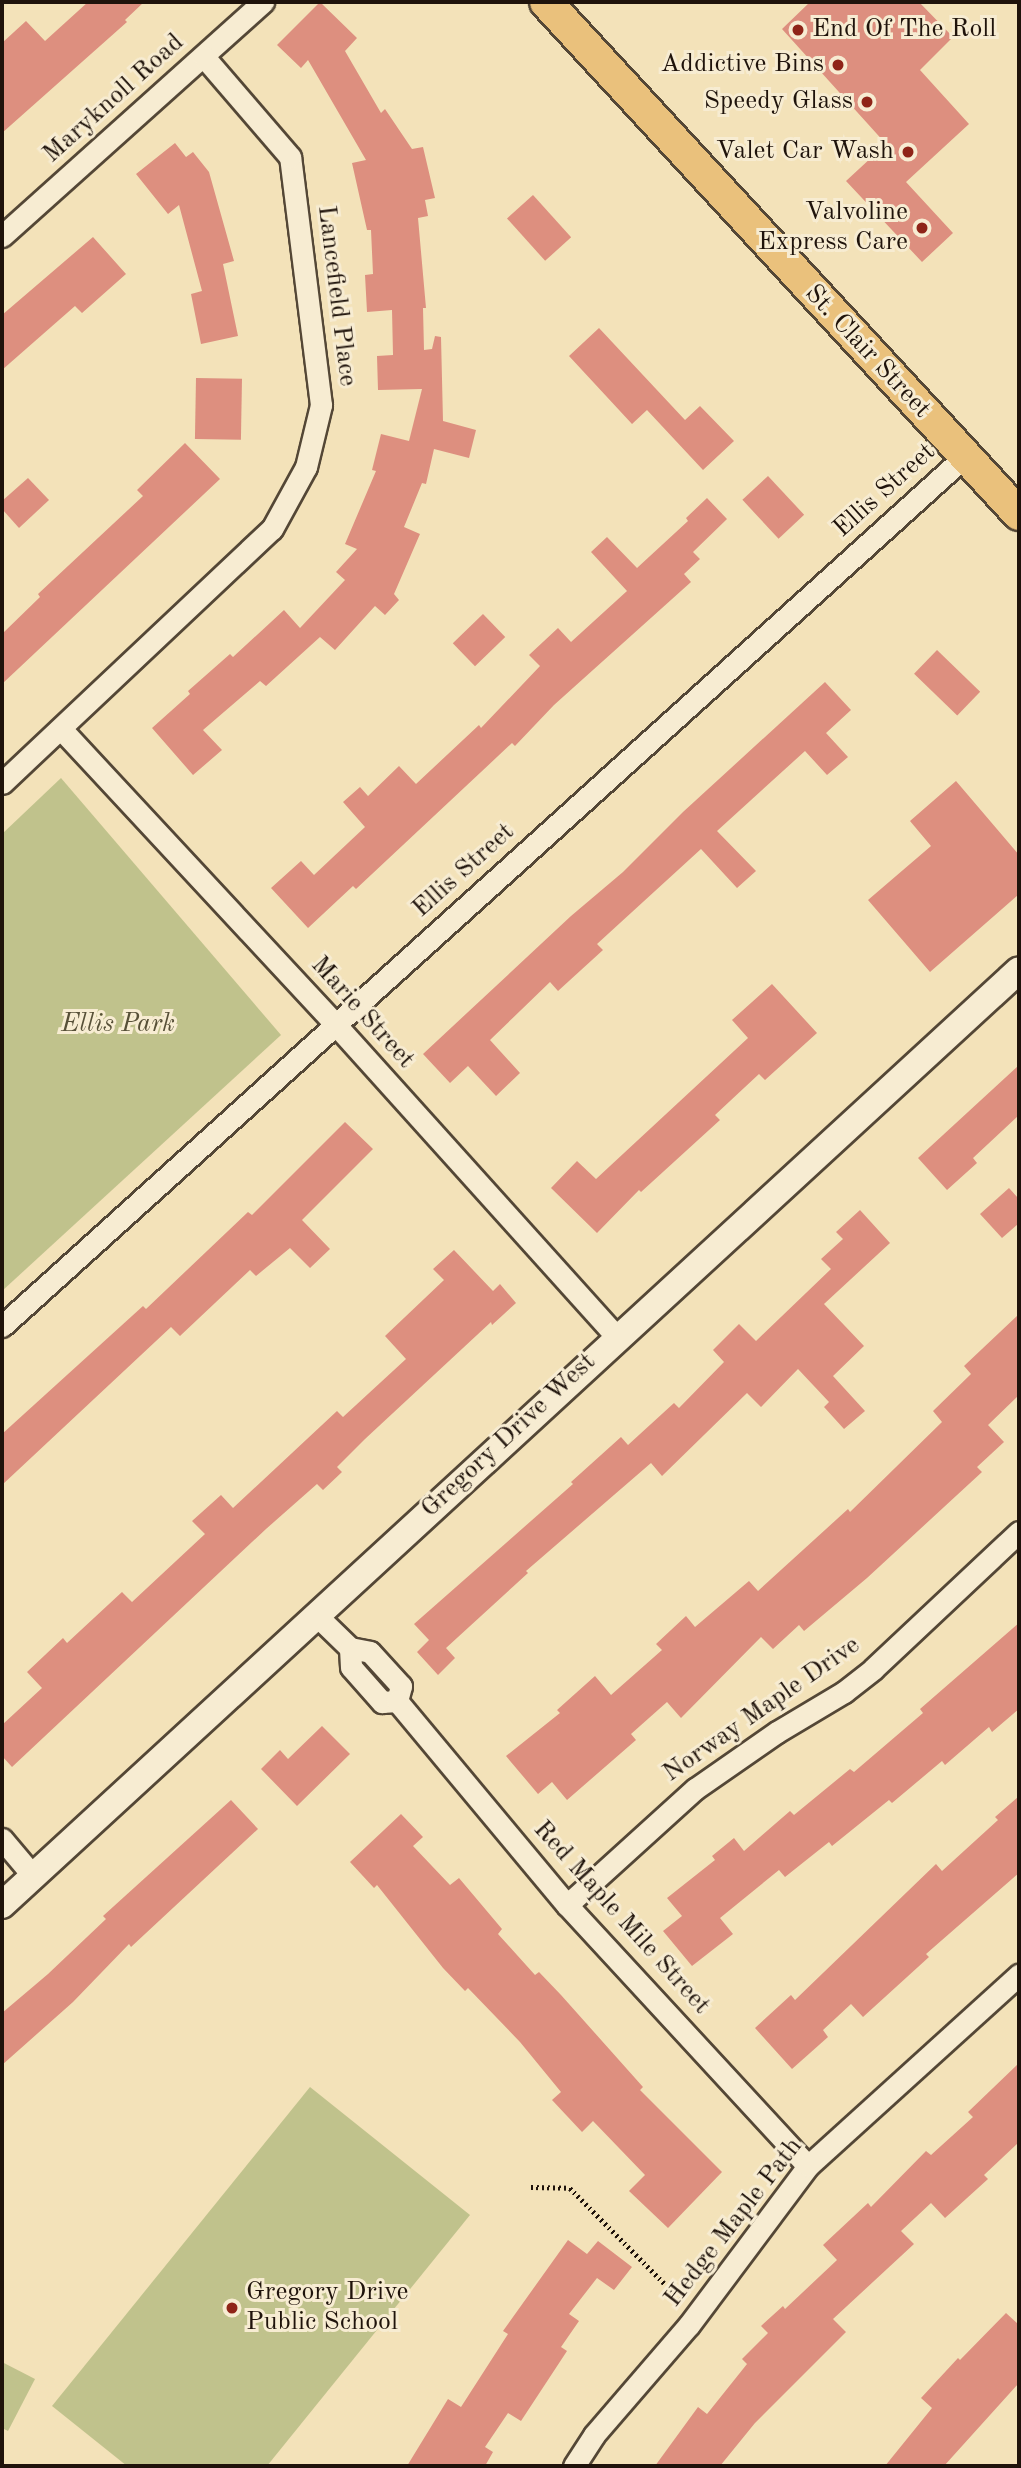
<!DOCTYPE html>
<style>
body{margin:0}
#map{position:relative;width:1021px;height:2468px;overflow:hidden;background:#f3e2b9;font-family:"Old Standard TT",serif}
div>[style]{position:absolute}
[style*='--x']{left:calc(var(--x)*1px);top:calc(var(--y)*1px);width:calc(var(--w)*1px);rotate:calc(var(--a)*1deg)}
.green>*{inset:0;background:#c0c28c}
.building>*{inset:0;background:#dd8f7f;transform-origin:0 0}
.path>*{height:4.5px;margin-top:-2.25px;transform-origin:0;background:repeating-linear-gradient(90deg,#1f130b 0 2px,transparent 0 5.5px)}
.roads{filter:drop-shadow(2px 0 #544736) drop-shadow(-2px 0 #544736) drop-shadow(0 2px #544736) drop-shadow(0 -2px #544736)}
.minor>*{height:21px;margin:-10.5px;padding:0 10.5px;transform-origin:10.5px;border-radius:10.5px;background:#f7ecd2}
.tertiary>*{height:26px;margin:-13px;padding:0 13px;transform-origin:13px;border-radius:13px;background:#f7ecd2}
.primary>*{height:32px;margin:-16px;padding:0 16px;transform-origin:16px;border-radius:16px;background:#eac17c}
.dots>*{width:19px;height:19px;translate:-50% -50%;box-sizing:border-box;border:4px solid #f7ecd2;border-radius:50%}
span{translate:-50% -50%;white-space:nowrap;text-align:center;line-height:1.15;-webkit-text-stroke:6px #f7ecd2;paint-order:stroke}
.poi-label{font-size:26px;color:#1f130b}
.left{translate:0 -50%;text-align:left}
.right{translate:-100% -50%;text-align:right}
.street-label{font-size:26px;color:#1f130b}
.park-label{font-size:26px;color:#575038;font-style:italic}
.frame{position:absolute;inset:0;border:4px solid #1f130b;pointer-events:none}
</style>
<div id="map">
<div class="green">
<div style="clip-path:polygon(61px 778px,281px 1035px,2px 1291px,2px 834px)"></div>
<div style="clip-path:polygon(310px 2087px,470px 2215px,267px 2466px,127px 2466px,52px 2406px)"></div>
<div style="clip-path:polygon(2px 2362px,35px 2379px,8px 2431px,2px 2428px)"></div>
</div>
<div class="building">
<div style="clip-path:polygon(88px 2px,144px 2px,125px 20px,127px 22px,2px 133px,2px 43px,26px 21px,45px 41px)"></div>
<div style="clip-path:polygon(320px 2px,357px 38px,345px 51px,381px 113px,385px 109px,412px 149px,423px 147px,435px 198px,425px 200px,428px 216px,418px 218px,426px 308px,423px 308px,424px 350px,432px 349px,435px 336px,441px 337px,443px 421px,476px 430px,469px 458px,434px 449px,426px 484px,422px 483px,404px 527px,420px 534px,394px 594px,399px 600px,385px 615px,375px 606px,335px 650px,320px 637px,266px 686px,260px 681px,203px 730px,222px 750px,193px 775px,152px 728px,190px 694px,188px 691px,230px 654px,233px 657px,284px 610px,300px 628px,345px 580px,336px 572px,357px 549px,345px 544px,376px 471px,372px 470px,381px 434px,409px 441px,422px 389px,378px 390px,377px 356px,393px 355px,392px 310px,367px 312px,365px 275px,373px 274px,371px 230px,367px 230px,352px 163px,366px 160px,308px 60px,301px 68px,277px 45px)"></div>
<div style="clip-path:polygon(810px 2px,919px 2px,953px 37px,920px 70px,969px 124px,906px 182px,953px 233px,922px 262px,846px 181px,886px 144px,782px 29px)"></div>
<div style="clip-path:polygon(175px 143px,186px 157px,193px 152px,209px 172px,234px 261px,223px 264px,238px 336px,201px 344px,191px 294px,202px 291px,179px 205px,168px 214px,136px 174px)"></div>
<div style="left:533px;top:195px;width:57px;height:35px;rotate:48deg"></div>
<div style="clip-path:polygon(93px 237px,126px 274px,82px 313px,75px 306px,2px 370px,2px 315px)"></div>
<div style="clip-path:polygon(599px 328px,685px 420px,700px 406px,734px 441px,703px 470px,647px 410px,632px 424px,569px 356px)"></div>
<div style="left:196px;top:378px;width:46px;height:61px;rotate:1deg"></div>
<div style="clip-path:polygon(185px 443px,220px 479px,2px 684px,2px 634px,40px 597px,38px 594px,143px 496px,137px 490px)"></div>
<div style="left:768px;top:476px;width:53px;height:35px;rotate:47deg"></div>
<div style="clip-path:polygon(28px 478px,49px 500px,19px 528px,2px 509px,2px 501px)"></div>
<div style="clip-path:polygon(707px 498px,727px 519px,693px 552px,700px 559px,684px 574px,691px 582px,554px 705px,515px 746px,512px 743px,356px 889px,353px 886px,308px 928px,271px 888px,301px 861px,314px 875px,365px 827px,343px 802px,360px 787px,368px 796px,399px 766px,416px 784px,479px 725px,481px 728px,540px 666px,529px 655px,558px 628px,571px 642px,627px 591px,591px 552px,607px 537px,637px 568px,688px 521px,686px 518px)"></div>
<div style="left:483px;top:614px;width:32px;height:42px;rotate:46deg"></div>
<div style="left:937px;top:650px;width:60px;height:33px;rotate:44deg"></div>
<div style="clip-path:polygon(825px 682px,851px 710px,826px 733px,848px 757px,827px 775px,805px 751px,717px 831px,756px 871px,737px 888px,701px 849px,597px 944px,603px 950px,558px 991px,550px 982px,490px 1040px,520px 1073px,496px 1096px,468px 1066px,450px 1083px,423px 1054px,571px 916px,623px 872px,683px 812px)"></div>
<div style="clip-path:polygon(956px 781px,1019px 855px,1019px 894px,930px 972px,868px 900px,931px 846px,910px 821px)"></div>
<div style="clip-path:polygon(772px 984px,817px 1033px,765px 1080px,759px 1074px,715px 1115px,720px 1120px,641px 1192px,639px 1190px,597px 1233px,551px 1188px,577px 1161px,596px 1179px,748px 1038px,732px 1020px)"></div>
<div style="clip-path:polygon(1019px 1065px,1019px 1115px,973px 1158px,977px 1163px,947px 1190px,918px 1158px)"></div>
<div style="clip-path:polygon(345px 1122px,373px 1149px,302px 1220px,330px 1249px,310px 1268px,290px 1248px,256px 1276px,250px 1270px,180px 1336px,171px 1327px,2px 1485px,2px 1434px,143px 1306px,146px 1309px,248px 1212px,252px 1215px)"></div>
<div style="clip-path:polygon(1009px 1188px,1019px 1199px,1019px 1223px,1002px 1238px,980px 1214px)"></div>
<div style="clip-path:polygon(860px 1210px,890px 1243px,824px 1304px,864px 1346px,833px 1376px,865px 1411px,844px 1429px,824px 1407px,829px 1402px,798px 1369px,761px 1407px,747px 1393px,662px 1476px,651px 1463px,526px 1571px,528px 1573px,446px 1648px,455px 1658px,438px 1675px,417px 1652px,429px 1640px,414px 1624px,573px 1484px,571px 1482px,621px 1437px,628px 1445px,674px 1403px,679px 1408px,724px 1362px,713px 1350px,739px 1324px,756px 1341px,831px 1269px,821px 1259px,843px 1239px,836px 1232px)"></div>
<div style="clip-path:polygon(454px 1250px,493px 1291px,500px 1284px,516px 1303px,492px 1325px,491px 1322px,365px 1439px,337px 1467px,342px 1472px,323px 1490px,317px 1484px,266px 1529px,12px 1767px,2px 1756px,2px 1725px,42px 1688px,27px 1672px,63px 1638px,67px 1643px,122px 1592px,132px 1602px,205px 1534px,192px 1521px,221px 1495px,233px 1508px,337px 1411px,343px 1417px,406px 1359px,385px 1336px,444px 1280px,433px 1269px)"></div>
<div style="clip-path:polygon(1019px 1314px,1019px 1395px,988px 1425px,1004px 1442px,977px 1467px,982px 1472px,867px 1578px,804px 1631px,799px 1625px,773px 1649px,761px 1637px,681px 1718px,667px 1702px,631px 1734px,636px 1740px,567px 1800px,552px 1782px,538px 1794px,506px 1756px,560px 1713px,557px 1710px,595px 1676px,611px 1695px,662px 1650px,656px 1644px,686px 1616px,695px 1627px,749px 1581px,758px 1591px,848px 1509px,850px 1512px,942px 1422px,933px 1411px,971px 1374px,964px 1366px)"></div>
<div style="clip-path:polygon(1019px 1623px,1019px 1709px,992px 1732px,989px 1727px,945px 1765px,942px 1761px,892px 1803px,889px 1800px,832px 1846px,829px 1842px,785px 1877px,779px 1870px,720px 1918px,733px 1934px,692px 1966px,663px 1931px,682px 1916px,667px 1898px,715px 1860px,712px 1856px,734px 1838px,744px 1851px,790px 1811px,794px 1815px,850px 1769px,854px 1772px,923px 1713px,920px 1709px)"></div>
<div style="clip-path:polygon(322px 1726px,350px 1754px,297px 1806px,261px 1769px,280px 1750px,288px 1759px)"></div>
<div style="clip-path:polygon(1019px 1796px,1019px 1873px,926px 1954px,929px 1957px,863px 2017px,851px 2004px,823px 2030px,828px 2037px,792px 2069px,755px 2028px,791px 1995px,795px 2000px,936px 1864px,942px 1871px,998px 1820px,995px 1817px)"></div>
<div style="clip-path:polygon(231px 1800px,258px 1829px,131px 1947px,129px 1944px,73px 2002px,2px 2065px,2px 2013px,48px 1974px,106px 1919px,103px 1916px)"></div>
<div style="clip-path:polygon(401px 1814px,423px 1837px,413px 1846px,450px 1885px,459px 1878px,502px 1929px,498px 1934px,535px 1975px,539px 1972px,561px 1995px,643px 2087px,640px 2090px,722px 2172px,668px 2228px,629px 2191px,645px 2175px,593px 2121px,582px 2132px,552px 2100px,561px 2092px,520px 2042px,468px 1988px,465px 1991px,443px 1968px,377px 1885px,374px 1888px,350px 1862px)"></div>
<div style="clip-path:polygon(1019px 2063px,1019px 2142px,984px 2175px,988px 2179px,945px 2218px,931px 2203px,901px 2231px,914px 2244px,833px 2319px,846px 2332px,755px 2423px,720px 2466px,655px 2466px,698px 2407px,707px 2414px,747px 2364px,742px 2359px,768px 2333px,761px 2326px,783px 2306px,785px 2309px,837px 2260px,823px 2245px,868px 2203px,871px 2207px,926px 2151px,931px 2155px,973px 2117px,968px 2112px)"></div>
<div style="clip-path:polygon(568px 2240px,587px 2254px,598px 2241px,632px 2267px,614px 2290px,597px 2278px,569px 2314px,579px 2321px,561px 2347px,567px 2351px,521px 2421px,508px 2413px,485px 2447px,493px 2452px,485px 2466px,407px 2466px,448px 2399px,461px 2407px,508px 2334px,503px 2331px)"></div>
<div style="clip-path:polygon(1006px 2313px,1019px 2325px,1019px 2383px,944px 2466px,885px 2466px,932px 2408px,921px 2398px,958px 2358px,960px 2360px)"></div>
</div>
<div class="path">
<div style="--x:531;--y:2187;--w:39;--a:1"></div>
<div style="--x:570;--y:2188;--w:158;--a:45.3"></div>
</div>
<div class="roads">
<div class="minor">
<div style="--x:2;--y:236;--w:351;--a:-41.9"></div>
<div style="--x:62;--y:730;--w:403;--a:47.1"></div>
<div style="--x:336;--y:1025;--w:420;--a:48"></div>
<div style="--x:2;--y:783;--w:371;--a:-43.3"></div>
<div style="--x:272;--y:529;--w:71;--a:-61.3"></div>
<div style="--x:306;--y:467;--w:64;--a:-76.4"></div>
<div style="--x:321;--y:405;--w:250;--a:-97.1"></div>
<div style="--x:290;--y:157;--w:132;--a:-130.7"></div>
<div style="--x:2;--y:1326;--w:1296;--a:-42.09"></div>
<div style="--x:316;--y:1615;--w:47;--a:44.1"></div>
<div style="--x:350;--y:1648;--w:20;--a:11"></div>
<div style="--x:370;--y:1652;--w:46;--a:47.6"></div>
<div style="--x:401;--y:1686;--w:16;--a:105"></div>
<div style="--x:350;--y:1648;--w:19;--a:87"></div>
<div style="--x:351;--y:1667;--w:47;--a:48.5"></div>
<div style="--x:382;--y:1702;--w:15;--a:-4"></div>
<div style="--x:397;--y:1701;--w:266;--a:50.2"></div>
<div style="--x:567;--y:1905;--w:355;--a:47.3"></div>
<div style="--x:2;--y:1839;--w:50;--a:49.9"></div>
<div style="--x:567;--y:1905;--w:173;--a:-42.2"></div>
<div style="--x:695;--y:1789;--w:100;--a:-34.8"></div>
<div style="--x:777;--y:1732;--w:78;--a:-30.8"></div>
<div style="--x:844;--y:1692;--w:37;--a:-38"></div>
<div style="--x:873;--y:1669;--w:200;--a:-43.2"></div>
<div style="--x:574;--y:2466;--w:37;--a:-57"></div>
<div style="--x:594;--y:2435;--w:145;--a:-49.2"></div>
<div style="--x:689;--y:2325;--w:199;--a:-53.2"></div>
<div style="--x:808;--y:2166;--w:285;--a:-42.2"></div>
</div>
<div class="tertiary">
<div style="--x:2;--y:1905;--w:1381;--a:-42.59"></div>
</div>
<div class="primary">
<div style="--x:546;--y:2;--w:697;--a:47.27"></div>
</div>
</div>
<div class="dots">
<div style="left:798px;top:30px;background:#8f2418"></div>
<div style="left:838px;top:65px;background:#8f2418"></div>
<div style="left:867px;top:102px;background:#8f2418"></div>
<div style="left:908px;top:152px;background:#8f2418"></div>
<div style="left:922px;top:228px;background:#8f2418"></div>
<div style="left:232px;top:2308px;background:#8f2418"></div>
</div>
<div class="poi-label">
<span class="left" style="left:812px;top:30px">End Of The Roll</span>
<span class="right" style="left:824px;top:65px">Addictive Bins</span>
<span class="right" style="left:853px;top:102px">Speedy Glass</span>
<span class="right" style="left:894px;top:152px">Valet Car Wash</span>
<span class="right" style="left:908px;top:228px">Valvoline<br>Express Care</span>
<span class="left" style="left:246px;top:2308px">Gregory Drive<br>Public School</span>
</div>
<div class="street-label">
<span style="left:114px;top:99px;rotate:-42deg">Maryknoll Road</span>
<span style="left:336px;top:296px;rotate:83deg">Lancefield Place</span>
<span style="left:867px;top:352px;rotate:47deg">St. Clair Street</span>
<span style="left:885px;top:491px;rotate:-42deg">Ellis Street</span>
<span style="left:464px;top:871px;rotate:-42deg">Ellis Street</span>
<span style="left:362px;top:1013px;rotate:48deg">Marie Street</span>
<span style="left:509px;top:1436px;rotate:-43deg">Gregory Drive West</span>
<span style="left:762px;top:1710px;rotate:-35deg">Norway Maple Drive</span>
<span style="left:621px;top:1918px;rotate:48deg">Red Maple Mile Street</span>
<span style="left:734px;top:2223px;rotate:-52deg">Hedge Maple Path</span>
</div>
<div class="park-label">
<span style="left:118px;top:1025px">Ellis Park</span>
</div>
<div class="frame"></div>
</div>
